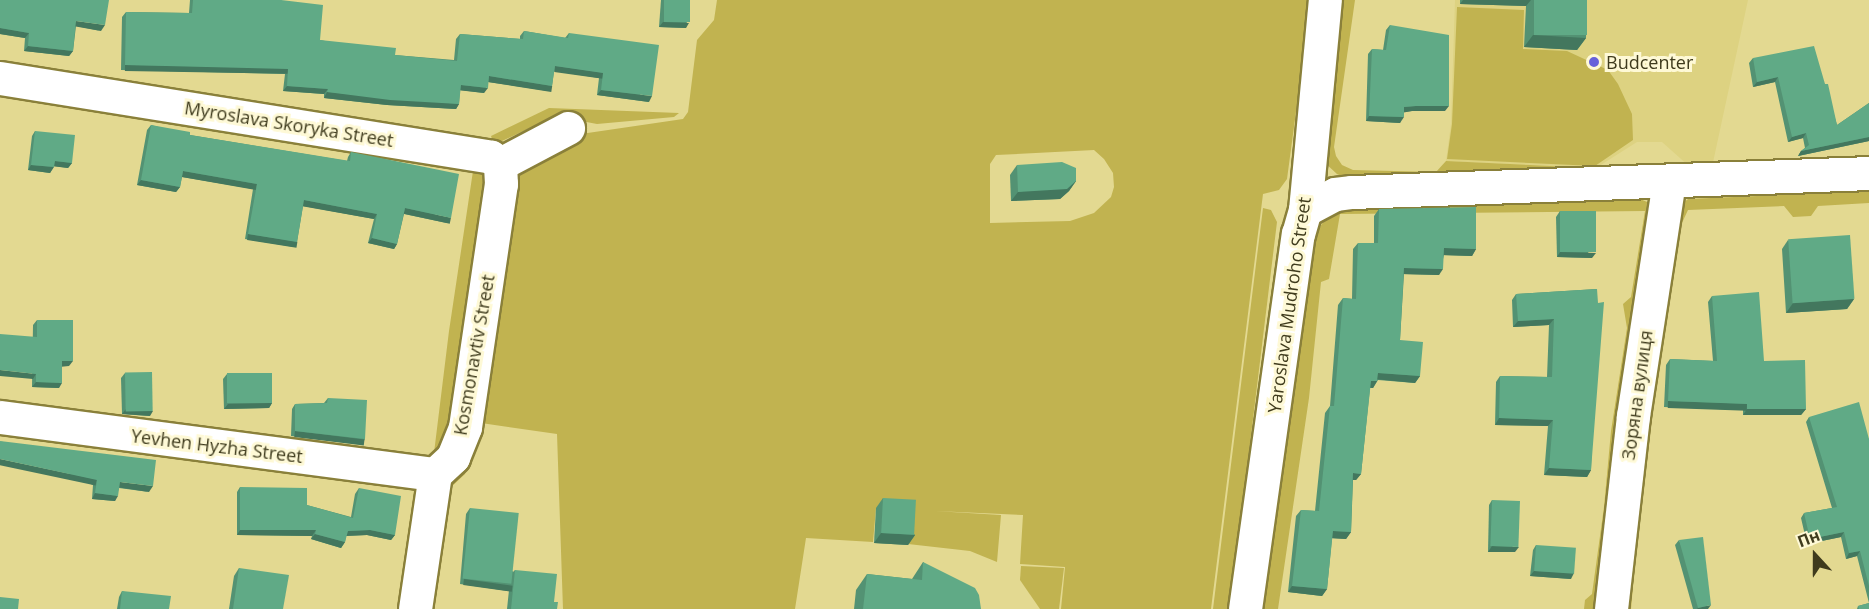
<!DOCTYPE html>
<meta charset="utf-8">
<style>
body{margin:0}
#map{position:relative;width:1869px;height:609px;overflow:hidden;background:#e3d991;font-family:"Open Sans",sans-serif}
div>[style]{position:absolute}
[style*='--x']{left:calc(var(--x)*1px);top:calc(var(--y)*1px);width:calc(var(--w)*1px);rotate:calc(var(--a)*1deg)}
.built>*{inset:0;background:#ddd281}
.green>*{inset:0;background:#c1b350}
.roads{filter:drop-shadow(2px 0 #8a803a) drop-shadow(-2px 0 #8a803a) drop-shadow(0 2px #8a803a) drop-shadow(0 -2px #8a803a)}
.street>*{height:33px;margin:-16.5px;padding:0 16.5px;transform-origin:16.5px;border-radius:16.5px;background:#fff}
.wall>*{inset:0;background:#539273}
.shaded-wall>*{inset:0;background:#43775e;transform-origin:0 0}
.building>*{inset:0;background:#60aa86;transform-origin:0 0}
.dots>*{width:16px;height:16px;translate:-50% -50%;box-sizing:border-box;border:3px solid #fef9d6;border-radius:50%}
span{translate:-50% -50%;white-space:nowrap;text-align:center;line-height:1.15;-webkit-text-stroke:6px #fef9d6;paint-order:stroke}
.poi-label{font-size:18px;color:#3f3b1d}
.left{translate:0 -50%;text-align:left}
.street-label{font-size:18px;color:#3f3b1d}
.north{position:absolute;left:1785px;top:525px;width:60px;height:60px;-webkit-text-stroke:4px #fef9d6;paint-order:stroke;rotate:339deg;font-size:16px;font-weight:700;line-height:24px;text-align:center;color:#3f3b1d}
.north::after{content:'';display:block;margin:auto;width:21px;height:27px;background:#3f3b1d;clip-path:polygon(50% 0,100% 100%,50% 72%,0 100%)}
</style>
<div id="map">
<div class="built">
<div style="clip-path:polygon(1455px 0,1748px 0,1712px 167px,1690px 167px,1662px 142px,1637px 142px,1596px 168px,1446px 161px,1451px 124px)"></div>
</div>
<div class="green">
<div style="clip-path:polygon(evenodd,717px 0,1311px 0,1287px 179px,1279px 190px,1263px 194px,1211px 609px,1061px 609px,1065px 567px,1020px 564px,1023px 515px,935px 511px,1001px 515px,997px 562px,970px 551px,908px 544px,910px 510px,876px 508px,873px 542px,806px 538px,795px 609px,563px 609px,557px 434px,481px 423px,465px 474px,450px 488px,434px 609px,424px 609px,512px 190px,523px 165px,574px 135px,683px 119px,688px 112px,697px 40px,714px 20px,717px 0,1094px 150px,1104px 159px,1113px 173px,1114px 187px,1111px 197px,1094px 213px,1070px 221px,990px 223px,990px 164px,996px 155px,1094px 150px)"></div>
<div style="clip-path:polygon(1341px 0,1355px 0,1334px 147px,1336px 156px,1342px 165px,1353px 170px,1436px 172px,1446px 161px,1591px 168px,1346px 178px,1337px 174px,1324px 162px)"></div>
<div style="clip-path:polygon(1457px 7px,1524px 10px,1523px 49px,1567px 51px,1608px 70px,1618px 84px,1632px 114px,1633px 140px,1595px 166px,1447px 159px,1452px 124px)"></div>
<div style="clip-path:polygon(549px 108px,679px 113px,674px 117px,597px 124px,555px 116px,502px 141px,492px 139px,491px 136px)"></div>
<div style="clip-path:polygon(375px 152px,482px 170px,487px 179px,461px 402px,437px 466px,433px 461px,449px 331px,473px 171px)"></div>
<div style="clip-path:polygon(1869px 191px,1869px 203px,1818px 206px,1811px 216px,1793px 217px,1784px 206px,1688px 210px,1681px 225px,1661px 338px,1643px 470px,1631px 609px,1619px 609px,1681px 205px,1688px 199px)"></div>
<div style="clip-path:polygon(1640px 199px,1652px 204px,1599px 609px,1584px 609px,1585px 600px,1592px 594px,1604px 507px,1611px 431px,1627px 328px,1623px 304px,1631px 297px,1645px 211px,1340px 214px,1329px 279px,1321px 282px,1309px 398px,1278px 609px,1259px 609px,1313px 237px,1326px 218px,1341px 209px)"></div>
<div style="clip-path:polygon(1263px 208px,1271px 210px,1277px 222px,1234px 575px,1230px 609px,1213px 609px)"></div>
<div style="clip-path:polygon(1021px 566px,1064px 568px,1059px 609px,1040px 609px,1020px 580px)"></div>
</div>
<div class="roads">
<div class="street">
<div style="--x:0;--y:78;--w:497;--a:9.1"></div>
<div style="--x:491;--y:157;--w:11;--a:38"></div>
<div style="--x:500;--y:164;--w:77;--a:-27.9"></div>
<div style="--x:1305;--y:210;--w:34;--a:-28"></div>
<div style="--x:1335;--y:194;--w:17;--a:-7"></div>
<div style="--x:1352;--y:192;--w:517;--a:-2.1"></div>
<div style="--x:0;--y:417;--w:439;--a:7.5"></div>
<div style="--x:415;--y:609;--w:136;--a:-81.6"></div>
<div style="--x:435;--y:474;--w:25;--a:-43"></div>
<div style="--x:453;--y:457;--w:32;--a:-68"></div>
<div style="--x:465;--y:427;--w:246;--a:-81.6"></div>
<div style="--x:501;--y:184;--w:20;--a:-93"></div>
<div style="--x:1245;--y:609;--w:379;--a:-82"></div>
<div style="--x:1298;--y:234;--w:25;--a:-74"></div>
<div style="--x:1305;--y:210;--w:211;--a:-84.6"></div>
<div style="--x:1611;--y:609;--w:194;--a:-83.5"></div>
<div style="--x:1633;--y:416;--w:237;--a:-81.3"></div>
</div>
</div>
<div class="wall">
<div style="clip-path:polygon(0 0,101px 31px,76px 26px,73px 51px,69px 56px,24px 51px,25px 38px,0 34px)"></div>
<div style="clip-path:polygon(190px 0,281px 0,320px 40px,395px 55px,454px 60px,456px 39px,460px 34px,520px 39px,520px 36px,524px 31px,565px 38px,569px 33px,649px 102px,597px 95px,599px 78px,554px 71px,552px 86px,548px 91px,488px 82px,484px 93px,460px 90px,459px 104px,456px 109px,387px 105px,324px 98px,324px 94px,283px 91px,285px 74px,121px 70px,122px 17px,126px 12px,189px 13px)"></div>
<div style="clip-path:polygon(661px 0,690px 0,686px 28px,659px 27px)"></div>
<div style="clip-path:polygon(1460px 0,1587px 0,1586px 38px,1577px 50px,1524px 47px,1526px 6px,1460px 4px)"></div>
<div style="clip-path:polygon(1390px 25px,1445px 111px,1412px 111px,1404px 112px,1400px 123px,1366px 121px,1368px 54px,1372px 49px,1383px 50px,1386px 30px)"></div>
<div style="clip-path:polygon(1753px 58px,1825px 84px,1837px 125px,1869px 103px,1869px 141px,1798px 156px,1801px 151px,1805px 148px,1803px 138px,1788px 142px,1775px 82px,1753px 87px,1749px 63px)"></div>
<div style="clip-path:polygon(151px 125px,190px 135px,347px 161px,348px 157px,351px 152px,447px 223px,404px 214px,397px 244px,394px 249px,368px 243px,374px 219px,303px 206px,297px 242px,294px 247px,245px 239px,253px 189px,182px 177px,180px 187px,176px 192px,137px 185px,147px 130px)"></div>
<div style="clip-path:polygon(35px 131px,72px 163px,68px 168px,54px 166px,50px 173px,28px 170px,32px 136px)"></div>
<div style="clip-path:polygon(1017px 165px,1076px 181px,1069px 191px,1060px 199px,1011px 201px,1010px 175px)"></div>
<div style="clip-path:polygon(1379px 209px,1476px 249px,1472px 256px,1444px 255px,1439px 275px,1404px 274px,1400px 340px,1420px 376px,1415px 383px,1378px 380px,1373px 388px,1370px 388px,1361px 474px,1356px 480px,1353px 480px,1351px 532px,1346px 539px,1332px 538px,1327px 589px,1322px 596px,1288px 592px,1296px 516px,1301px 510px,1315px 511px,1325px 413px,1330px 406px,1338px 305px,1343px 298px,1352px 299px,1353px 249px,1358px 243px,1374px 243px,1374px 216px)"></div>
<div style="clip-path:polygon(1560px 211px,1592px 258px,1557px 257px,1556px 217px)"></div>
<div style="clip-path:polygon(1788px 240px,1854px 299px,1847px 309px,1786px 313px,1782px 249px)"></div>
<div style="clip-path:polygon(1597px 289px,1591px 470px,1587px 477px,1544px 475px,1548px 426px,1495px 425px,1496px 382px,1500px 376px,1547px 377px,1549px 325px,1513px 327px,1512px 300px,1516px 294px)"></div>
<div style="clip-path:polygon(1712px 296px,1764px 361px,1806px 409px,1801px 415px,1743px 415px,1743px 410px,1664px 407px,1666px 365px,1670px 359px,1713px 361px,1708px 302px)"></div>
<div style="clip-path:polygon(37px 320px,69px 366px,62px 366px,59px 388px,32px 387px,33px 325px)"></div>
<div style="clip-path:polygon(125px 373px,150px 416px,122px 414px,121px 378px)"></div>
<div style="clip-path:polygon(227px 374px,272px 403px,269px 408px,224px 409px,223px 379px)"></div>
<div style="clip-path:polygon(328px 398px,365px 439px,362px 444px,291px 436px,292px 409px,295px 404px,324px 403px)"></div>
<div style="clip-path:polygon(1809px 417px,1869px 439px,1869px 609px,1857px 609px,1858px 606px,1869px 603px,1857px 556px,1846px 559px,1841px 537px,1807px 544px,1801px 518px,1804px 513px,1832px 508px,1806px 422px)"></div>
<div style="clip-path:polygon(0 441px,149px 492px,119px 488px,115px 501px,92px 499px,93px 485px)"></div>
<div style="clip-path:polygon(240px 487px,351px 517px,355px 494px,359px 488px,395px 535px,391px 540px,367px 535px,346px 536px,345px 542px,341px 548px,311px 539px,312px 536px,237px 535px,237px 492px)"></div>
<div style="clip-path:polygon(883px 498px,915px 535px,908px 545px,874px 543px,876px 508px)"></div>
<div style="clip-path:polygon(1492px 500px,1515px 552px,1488px 552px,1489px 505px)"></div>
<div style="clip-path:polygon(470px 508px,513px 572px,515px 570px,554px 602px,557px 609px,507px 609px,509px 590px,508px 591px,460px 584px,466px 514px)"></div>
<div style="clip-path:polygon(1679px 540px,1708px 609px,1693px 609px,1675px 545px)"></div>
<div style="clip-path:polygon(1536px 545px,1571px 579px,1530px 576px,1533px 550px)"></div>
<div style="clip-path:polygon(923px 562px,981px 609px,854px 609px,856px 590px,867px 574px,912px 579px)"></div>
<div style="clip-path:polygon(239px 568px,283px 609px,229px 609px,234px 576px)"></div>
<div style="clip-path:polygon(122px 591px,169px 609px,117px 609px,119px 597px)"></div>
</div>
<div class="shaded-wall">
<div style="clip-path:polygon(1463px 0,1531px 0,1526px 6px,1460px 4px)"></div>
<div style="clip-path:polygon(76px 21px,105px 25px,101px 31px,73px 26px)"></div>
<div style="clip-path:polygon(663px 22px,689px 23px,686px 28px,659px 27px)"></div>
<div style="clip-path:polygon(0 28px,29px 33px,25px 38px,0 34px)"></div>
<div style="clip-path:polygon(1533px 35px,1586px 38px,1577px 50px,1524px 47px)"></div>
<div style="clip-path:polygon(28px 46px,73px 51px,69px 56px,24px 51px)"></div>
<div style="left:125px;top:65px;width:163px;height:6px;rotate:1deg"></div>
<div style="left:555px;top:66px;width:49px;height:6px;rotate:8deg"></div>
<div style="left:489px;top:76px;width:64px;height:6px;rotate:9deg"></div>
<div style="clip-path:polygon(1778px 77px,1775px 82px,1753px 87px,1757px 82px)"></div>
<div style="clip-path:polygon(461px 85px,488px 88px,484px 93px,457px 90px)"></div>
<div style="clip-path:polygon(287px 86px,328px 89px,324px 94px,283px 91px)"></div>
<div style="clip-path:polygon(601px 90px,652px 96px,649px 102px,597px 95px)"></div>
<div style="clip-path:polygon(327px 92px,459px 104px,456px 109px,387px 105px,324px 98px)"></div>
<div style="clip-path:polygon(1416px 106px,1449px 106px,1445px 111px,1412px 111px,1401px 113px,1404px 107px)"></div>
<div style="clip-path:polygon(1369px 116px,1404px 117px,1400px 123px,1366px 121px)"></div>
<div style="clip-path:polygon(1806px 133px,1803px 138px,1788px 142px,1792px 137px)"></div>
<div style="clip-path:polygon(1869px 137px,1869px 141px,1798px 156px,1801px 151px)"></div>
<div style="clip-path:polygon(55px 161px,72px 163px,68px 168px,51px 166px)"></div>
<div style="clip-path:polygon(31px 165px,54px 167px,50px 173px,28px 170px)"></div>
<div style="left:183px;top:171px;width:75px;height:6px;rotate:10deg"></div>
<div style="clip-path:polygon(141px 180px,180px 187px,176px 192px,137px 185px)"></div>
<div style="clip-path:polygon(1076px 181px,1069px 191px,1060px 199px,1011px 201px,1018px 192px)"></div>
<div style="clip-path:polygon(304px 200px,377px 214px,374px 219px,301px 206px)"></div>
<div style="left:405px;top:208px;width:47px;height:6px;rotate:12deg"></div>
<div style="left:248px;top:234px;width:50px;height:6px;rotate:9deg"></div>
<div style="clip-path:polygon(372px 238px,397px 244px,394px 249px,368px 243px)"></div>
<div style="clip-path:polygon(1444px 248px,1476px 249px,1472px 256px,1439px 255px)"></div>
<div style="clip-path:polygon(1560px 252px,1596px 253px,1592px 258px,1557px 257px)"></div>
<div style="clip-path:polygon(1404px 268px,1443px 269px,1439px 275px,1399px 274px)"></div>
<div style="clip-path:polygon(1854px 299px,1847px 309px,1786px 313px,1793px 303px)"></div>
<div style="clip-path:polygon(1554px 319px,1549px 325px,1513px 327px,1518px 321px)"></div>
<div style="clip-path:polygon(62px 361px,73px 361px,69px 366px,59px 367px)"></div>
<div style="clip-path:polygon(0 370px,36px 374px,33px 379px,0 376px)"></div>
<div style="clip-path:polygon(1378px 373px,1420px 376px,1415px 383px,1374px 379px)"></div>
<div style="clip-path:polygon(1371px 381px,1377px 381px,1373px 388px,1366px 387px)"></div>
<div style="clip-path:polygon(36px 382px,62px 383px,59px 388px,32px 387px)"></div>
<div style="left:1668px;top:401px;width:79px;height:7px;rotate:2deg"></div>
<div style="clip-path:polygon(272px 403px,269px 408px,224px 409px,228px 404px)"></div>
<div style="clip-path:polygon(126px 409px,153px 411px,150px 416px,122px 414px)"></div>
<div style="clip-path:polygon(1747px 409px,1806px 409px,1801px 415px,1743px 415px)"></div>
<div style="clip-path:polygon(1499px 418px,1553px 420px,1548px 426px,1495px 425px)"></div>
<div style="left:295px;top:431px;width:70px;height:6px;rotate:7deg"></div>
<div style="left:0;top:459px;width:99px;height:6px;rotate:12deg"></div>
<div style="clip-path:polygon(1549px 468px,1591px 470px,1587px 477px,1544px 475px)"></div>
<div style="clip-path:polygon(1353px 473px,1361px 474px,1356px 480px,1349px 480px)"></div>
<div style="clip-path:polygon(120px 482px,153px 486px,149px 492px,116px 487px)"></div>
<div style="clip-path:polygon(95px 493px,118px 496px,115px 501px,92px 499px)"></div>
<div style="clip-path:polygon(240px 530px,316px 530px,312px 536px,237px 535px)"></div>
<div style="clip-path:polygon(370px 530px,395px 535px,391px 540px,367px 535px,344px 536px,348px 531px)"></div>
<div style="clip-path:polygon(1333px 531px,1351px 532px,1346px 539px,1328px 538px)"></div>
<div style="clip-path:polygon(1844px 532px,1841px 537px,1807px 544px,1810px 539px)"></div>
<div style="clip-path:polygon(881px 533px,915px 535px,908px 545px,874px 543px)"></div>
<div style="clip-path:polygon(315px 534px,345px 542px,341px 548px,311px 539px)"></div>
<div style="clip-path:polygon(1492px 546px,1519px 547px,1515px 552px,1488px 552px)"></div>
<div style="clip-path:polygon(1860px 551px,1857px 556px,1846px 559px,1849px 553px)"></div>
<div style="clip-path:polygon(1534px 571px,1574px 573px,1571px 579px,1530px 576px)"></div>
<div style="left:464px;top:579px;width:49px;height:6px;rotate:8deg"></div>
<div style="clip-path:polygon(1292px 586px,1327px 589px,1322px 596px,1288px 592px)"></div>
<div style="clip-path:polygon(1711px 605px,1708px 609px,1697px 609px,1698px 608px)"></div>
</div>
<div class="building">
<div style="clip-path:polygon(0 0,109px 0,105px 25px,76px 21px,73px 51px,28px 46px,29px 33px,0 28px)"></div>
<div style="clip-path:polygon(193px 0,281px 0,323px 5px,320px 40px,396px 48px,395px 55px,457px 61px,460px 34px,523px 39px,524px 31px,568px 38px,569px 33px,659px 45px,652px 96px,601px 90px,603px 73px,555px 66px,552px 86px,489px 76px,488px 88px,461px 85px,459px 104px,390px 100px,327px 92px,328px 89px,287px 86px,288px 69px,125px 65px,126px 12px,192px 13px)"></div>
<div style="left:664px;top:0;width:26px;height:22px"></div>
<div style="left:1534px;top:0;width:53px;height:35px"></div>
<div style="clip-path:polygon(1390px 25px,1449px 35px,1449px 106px,1416px 106px,1404px 107px,1404px 117px,1369px 116px,1372px 49px,1386px 50px)"></div>
<div style="clip-path:polygon(1814px 46px,1825px 84px,1828px 84px,1837px 125px,1869px 103px,1869px 137px,1801px 151px,1809px 145px,1806px 133px,1792px 137px,1778px 77px,1757px 82px,1753px 58px)"></div>
<div style="clip-path:polygon(151px 125px,190px 132px,190px 135px,350px 161px,351px 152px,459px 174px,451px 218px,405px 208px,397px 244px,372px 238px,377px 214px,304px 200px,297px 242px,248px 234px,257px 184px,183px 171px,180px 187px,141px 180px)"></div>
<div style="clip-path:polygon(35px 131px,75px 135px,72px 163px,55px 161px,54px 167px,31px 165px)"></div>
<div style="clip-path:polygon(1062px 162px,1076px 168px,1076px 181px,1067px 189px,1018px 192px,1017px 165px)"></div>
<div style="clip-path:polygon(1476px 207px,1476px 249px,1444px 248px,1443px 269px,1404px 268px,1400px 340px,1423px 342px,1420px 376px,1378px 373px,1377px 381px,1371px 381px,1361px 474px,1353px 473px,1351px 532px,1333px 531px,1327px 589px,1292px 586px,1301px 510px,1319px 511px,1330px 406px,1334px 406px,1343px 298px,1356px 299px,1358px 243px,1378px 243px,1379px 209px)"></div>
<div style="left:1560px;top:211px;width:36px;height:41px"></div>
<div style="left:1850px;top:235px;width:64px;height:62px;rotate:86deg"></div>
<div style="clip-path:polygon(1597px 289px,1598px 303px,1604px 302px,1591px 470px,1549px 468px,1553px 420px,1499px 418px,1500px 376px,1552px 377px,1554px 319px,1518px 321px,1516px 294px)"></div>
<div style="clip-path:polygon(1759px 292px,1764px 361px,1805px 360px,1806px 409px,1747px 409px,1747px 404px,1668px 401px,1670px 359px,1717px 361px,1712px 296px)"></div>
<div style="clip-path:polygon(37px 320px,73px 320px,73px 361px,62px 361px,62px 383px,36px 382px,36px 374px,0 370px,0 334px,37px 337px)"></div>
<div style="left:152px;top:372px;width:39px;height:27px;rotate:89deg"></div>
<div style="left:272px;top:373px;width:30px;height:45px;rotate:90deg"></div>
<div style="clip-path:polygon(328px 398px,367px 400px,365px 439px,295px 431px,295px 404px,327px 403px)"></div>
<div style="clip-path:polygon(1859px 402px,1869px 439px,1869px 586px,1860px 551px,1849px 553px,1844px 532px,1810px 539px,1804px 513px,1837px 507px,1809px 417px)"></div>
<div style="clip-path:polygon(0 441px,156px 460px,153px 486px,120px 482px,118px 496px,95px 493px,97px 480px,0 459px)"></div>
<div style="clip-path:polygon(240px 487px,307px 488px,307px 505px,353px 518px,359px 488px,401px 496px,395px 535px,370px 530px,348px 531px,345px 542px,315px 534px,316px 530px,240px 530px)"></div>
<div style="left:883px;top:498px;width:33px;height:35px;rotate:3deg"></div>
<div style="left:1492px;top:500px;width:28px;height:46px;rotate:2deg"></div>
<div style="left:470px;top:508px;width:49px;height:71px;rotate:6deg"></div>
<div style="clip-path:polygon(1703px 537px,1711px 605px,1698px 608px,1679px 540px)"></div>
<div style="left:1536px;top:545px;width:40px;height:26px;rotate:4deg"></div>
<div style="clip-path:polygon(923px 562px,975px 588px,979px 595px,981px 609px,863px 609px,867px 574px,922px 580px)"></div>
<div style="clip-path:polygon(239px 568px,289px 575px,283px 609px,233px 609px)"></div>
<div style="clip-path:polygon(515px 570px,557px 574px,554px 602px,558px 602px,557px 609px,511px 609px)"></div>
<div style="clip-path:polygon(122px 591px,171px 596px,169px 609px,120px 609px)"></div>
<div style="clip-path:polygon(0 597px,19px 599px,18px 609px,0 609px)"></div>
<div style="clip-path:polygon(1869px 603px,1869px 609px,1859px 609px,1858px 606px)"></div>
</div>
<div class="dots">
<div style="left:1594px;top:62px;background:#6761da"></div>
</div>
<div class="poi-label">
<span class="left" style="left:1606px;top:62px">Budcenter</span>
</div>
<div class="street-label">
<span style="left:289px;top:124px;rotate:9deg">Myroslava Skoryka Street</span>
<span style="left:1289px;top:305px;rotate:-82deg">Yaroslava Mudroho Street</span>
<span style="left:474px;top:355px;rotate:-80deg">Kosmonavtiv Street</span>
<span style="left:1637px;top:395px;rotate:-82deg">Зоряна вулиця</span>
<span style="left:217px;top:446px;rotate:7deg">Yevhen Hyzha Street</span>
</div>
<div class="north">Пн</div>
</div>
